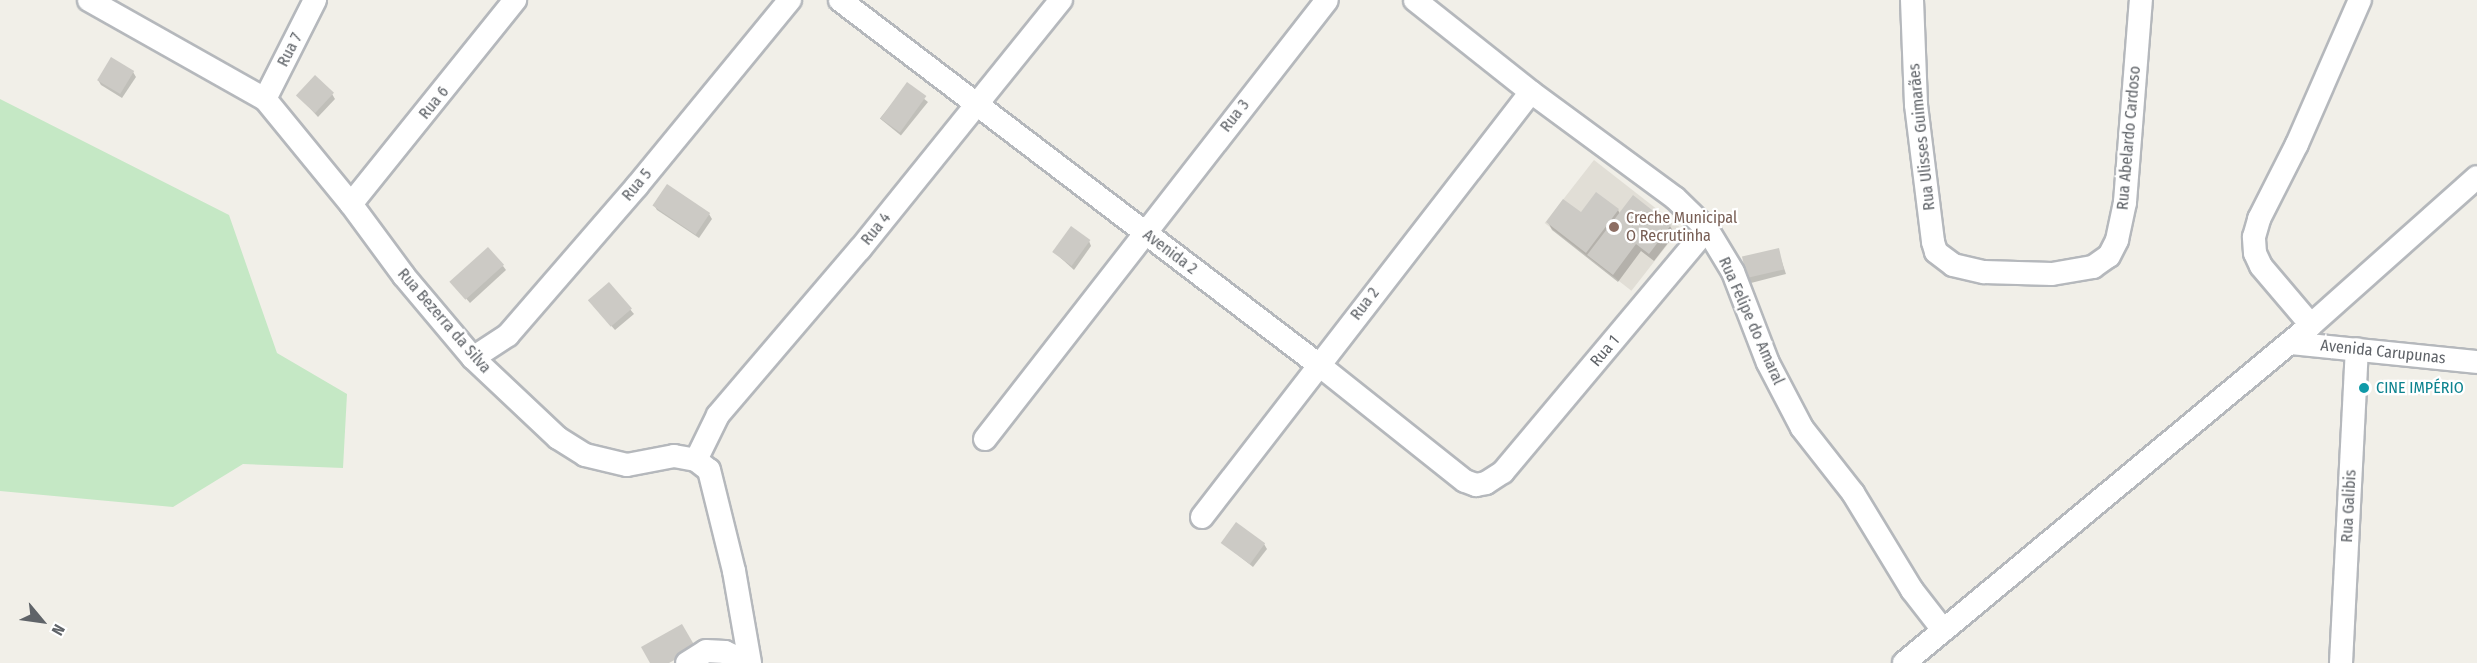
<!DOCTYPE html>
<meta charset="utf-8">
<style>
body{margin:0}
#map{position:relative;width:2477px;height:663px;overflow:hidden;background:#f1efe8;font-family:"Fira Sans Condensed",sans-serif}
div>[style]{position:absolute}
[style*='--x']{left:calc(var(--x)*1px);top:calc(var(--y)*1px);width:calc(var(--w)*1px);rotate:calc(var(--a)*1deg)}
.education>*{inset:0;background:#e1ded6;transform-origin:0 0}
.green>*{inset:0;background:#c5e8c5}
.shadow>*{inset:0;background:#0003;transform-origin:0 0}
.building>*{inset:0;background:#cccac5;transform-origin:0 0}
.roads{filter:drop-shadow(2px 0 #b5b8bc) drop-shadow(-2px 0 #b5b8bc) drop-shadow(0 2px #b5b8bc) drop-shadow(0 -2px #b5b8bc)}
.minor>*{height:22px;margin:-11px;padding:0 11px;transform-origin:11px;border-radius:11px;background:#fff}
.dots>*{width:16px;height:16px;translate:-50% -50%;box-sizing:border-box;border:3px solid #fff;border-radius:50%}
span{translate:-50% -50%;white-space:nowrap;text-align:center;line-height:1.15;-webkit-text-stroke:4.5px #fff;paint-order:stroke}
.street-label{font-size:16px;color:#5f6368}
.education-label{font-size:16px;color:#785e54}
.left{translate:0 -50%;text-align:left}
.culture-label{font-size:16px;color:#0d838f}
.north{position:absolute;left:12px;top:591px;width:60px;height:60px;-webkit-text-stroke:4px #fff;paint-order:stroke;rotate:119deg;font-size:16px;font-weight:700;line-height:24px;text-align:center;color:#5f6368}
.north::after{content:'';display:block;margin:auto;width:21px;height:27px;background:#5f6368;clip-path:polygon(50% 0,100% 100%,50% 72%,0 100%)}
</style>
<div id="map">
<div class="education">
<div style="left:1594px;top:160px;width:110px;height:80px;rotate:38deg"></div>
</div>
<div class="green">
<div style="clip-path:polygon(0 99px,229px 215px,277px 353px,347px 394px,343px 468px,243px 464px,173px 507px,0 491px)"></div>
</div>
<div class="shadow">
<div style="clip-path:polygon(133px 72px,136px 77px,122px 98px,101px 85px,98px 80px)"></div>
<div style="left:907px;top:85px;width:27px;height:43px;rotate:39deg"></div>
<div style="clip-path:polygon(332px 94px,335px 99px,318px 117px,298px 95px)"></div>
<div style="clip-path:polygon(1633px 197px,1670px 226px,1675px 234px,1654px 261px,1641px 251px,1618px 282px,1552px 230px,1548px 222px,1581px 214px,1618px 210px,1620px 214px)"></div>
<div style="clip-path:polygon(654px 205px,709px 214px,712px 219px,699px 238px,657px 210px)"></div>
<div style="clip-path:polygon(1089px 241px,1091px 246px,1074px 270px,1053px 251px)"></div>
<div style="clip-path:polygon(1778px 250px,1786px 274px,1751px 283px,1748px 278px)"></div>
<div style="clip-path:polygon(503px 266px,506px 270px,470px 303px,452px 282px)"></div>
<div style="clip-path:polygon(609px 284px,634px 314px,615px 330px,593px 305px)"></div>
<div style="clip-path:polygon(1223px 543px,1264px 544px,1267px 549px,1253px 567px)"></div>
</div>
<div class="building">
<div style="left:111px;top:57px;width:27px;height:27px;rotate:31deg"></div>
<div style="left:315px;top:75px;width:26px;height:28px;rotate:43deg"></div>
<div style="left:907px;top:82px;width:24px;height:45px;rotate:36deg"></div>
<div style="left:667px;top:184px;width:52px;height:26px;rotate:34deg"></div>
<div style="clip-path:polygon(1596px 192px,1619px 209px,1586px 253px,1546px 222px,1563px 199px,1581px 212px)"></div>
<div style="clip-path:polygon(1633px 195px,1671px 225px,1649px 254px,1636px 244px,1613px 275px,1587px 255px)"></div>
<div style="left:1071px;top:226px;width:24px;height:32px;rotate:36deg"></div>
<div style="left:488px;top:247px;width:24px;height:52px;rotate:48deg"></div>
<div style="left:1779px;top:248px;width:22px;height:38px;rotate:77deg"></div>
<div style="left:609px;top:282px;width:35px;height:28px;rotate:49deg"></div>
<div style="left:1236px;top:522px;width:36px;height:26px;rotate:36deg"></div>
<div style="clip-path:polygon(682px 624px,696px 648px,669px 663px,650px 663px,641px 647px)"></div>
</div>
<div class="roads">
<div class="minor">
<div style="--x:89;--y:0;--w:202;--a:29.4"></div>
<div style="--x:265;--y:99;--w:136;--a:50.7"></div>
<div style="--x:351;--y:204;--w:89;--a:53.6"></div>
<div style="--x:404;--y:276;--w:107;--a:49.9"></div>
<div style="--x:473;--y:358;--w:117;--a:43.3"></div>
<div style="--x:558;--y:438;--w:32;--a:32"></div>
<div style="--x:585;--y:455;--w:43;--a:13.4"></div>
<div style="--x:627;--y:465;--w:48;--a:-10.8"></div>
<div style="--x:674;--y:456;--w:22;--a:10"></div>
<div style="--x:696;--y:460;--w:16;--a:38"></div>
<div style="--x:709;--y:470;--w:104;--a:76.1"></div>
<div style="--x:734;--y:571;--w:93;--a:80.1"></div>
<div style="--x:840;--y:0;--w:602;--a:37.31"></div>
<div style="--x:1319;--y:365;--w:186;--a:38.5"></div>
<div style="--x:1465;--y:481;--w:12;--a:20"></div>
<div style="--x:1476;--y:485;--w:10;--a:-11"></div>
<div style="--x:1486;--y:483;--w:20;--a:-33"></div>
<div style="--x:1503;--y:472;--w:317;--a:-50"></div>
<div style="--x:1415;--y:0;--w:148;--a:38.4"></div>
<div style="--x:1531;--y:92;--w:179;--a:36.4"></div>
<div style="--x:1675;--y:198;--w:45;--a:44.1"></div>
<div style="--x:1707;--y:229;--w:50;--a:58.8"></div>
<div style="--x:1733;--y:272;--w:97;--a:69"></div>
<div style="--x:1768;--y:363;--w:73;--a:62.4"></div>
<div style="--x:1802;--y:428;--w:83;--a:51.9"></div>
<div style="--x:1853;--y:493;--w:114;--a:58.7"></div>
<div style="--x:1912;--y:590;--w:51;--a:52.2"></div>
<div style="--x:1912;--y:0;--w:105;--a:87.8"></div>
<div style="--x:1916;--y:105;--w:138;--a:82.9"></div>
<div style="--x:1933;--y:242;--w:10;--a:73"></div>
<div style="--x:1936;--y:252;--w:21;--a:37"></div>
<div style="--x:1953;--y:265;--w:32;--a:13"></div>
<div style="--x:1984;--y:272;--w:68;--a:1.7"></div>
<div style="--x:2052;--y:274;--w:42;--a:-9.7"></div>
<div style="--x:2093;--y:267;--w:19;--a:-35"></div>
<div style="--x:2109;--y:256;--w:18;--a:-63"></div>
<div style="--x:2117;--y:240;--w:39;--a:-78"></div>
<div style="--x:2125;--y:202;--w:203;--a:-85.5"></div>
<div style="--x:265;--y:99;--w:111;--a:-63.2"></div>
<div style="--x:351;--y:204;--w:262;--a:-51.2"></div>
<div style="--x:2311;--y:325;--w:77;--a:-130.3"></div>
<div style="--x:2261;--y:266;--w:14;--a:-115"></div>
<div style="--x:2255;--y:253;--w:16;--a:-94"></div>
<div style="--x:2254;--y:237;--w:19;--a:-74"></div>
<div style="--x:2259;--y:219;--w:84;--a:-63.1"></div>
<div style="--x:2297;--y:144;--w:157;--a:-66.4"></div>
<div style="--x:2290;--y:343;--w:188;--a:5.8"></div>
<div style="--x:473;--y:358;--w:42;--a:-33.3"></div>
<div style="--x:508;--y:335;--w:197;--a:-49.1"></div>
<div style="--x:637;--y:186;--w:241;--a:-50.6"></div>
<div style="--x:985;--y:439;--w:556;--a:-52.08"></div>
<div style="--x:696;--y:460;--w:50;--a:-63.9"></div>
<div style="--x:718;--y:415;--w:218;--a:-49.5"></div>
<div style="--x:860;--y:249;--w:320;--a:-51.1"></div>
<div style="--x:1202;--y:517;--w:537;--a:-52.26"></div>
<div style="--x:687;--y:663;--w:22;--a:-32"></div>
<div style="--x:706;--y:651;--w:19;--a:3"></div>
<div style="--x:725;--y:652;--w:26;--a:25"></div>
<div style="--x:1904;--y:663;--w:529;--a:-39.71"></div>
<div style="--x:2311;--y:325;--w:222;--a:-41.7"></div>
<div style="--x:2341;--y:663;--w:314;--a:-87.1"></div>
</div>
</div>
<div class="dots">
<div style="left:1614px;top:227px;background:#8d6e63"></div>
<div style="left:2364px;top:388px;background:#0f9aa8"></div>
</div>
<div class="street-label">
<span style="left:290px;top:50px;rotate:-63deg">Rua 7</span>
<span style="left:434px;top:103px;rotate:-51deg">Rua 6</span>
<span style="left:1235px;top:116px;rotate:-52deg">Rua 3</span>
<span style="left:1922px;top:137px;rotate:-96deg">Rua Ulisses Guimarães</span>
<span style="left:2129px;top:138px;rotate:-85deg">Rua Abelardo Cardoso</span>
<span style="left:637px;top:185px;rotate:-50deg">Rua 5</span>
<span style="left:876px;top:229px;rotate:-51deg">Rua 4</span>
<span style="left:1170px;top:252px;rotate:37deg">Avenida 2</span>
<span style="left:1365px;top:304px;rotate:-53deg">Rua 2</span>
<span style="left:444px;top:321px;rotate:49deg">Rua Bezerra da Silva</span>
<span style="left:1751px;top:321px;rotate:66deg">Rua Felipe do Amaral</span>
<span style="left:1605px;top:351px;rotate:-50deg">Rua 1</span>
<span style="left:2383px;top:352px;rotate:6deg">Avenida Carupunas</span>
<span style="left:2349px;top:506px;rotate:-87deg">Rua Galibis</span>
</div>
<div class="education-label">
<span class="left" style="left:1626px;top:227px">Creche Municipal<br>O Recrutinha</span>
</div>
<div class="culture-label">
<span class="left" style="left:2376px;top:388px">CINE IMPÉRIO</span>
</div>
<div class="north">N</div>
</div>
